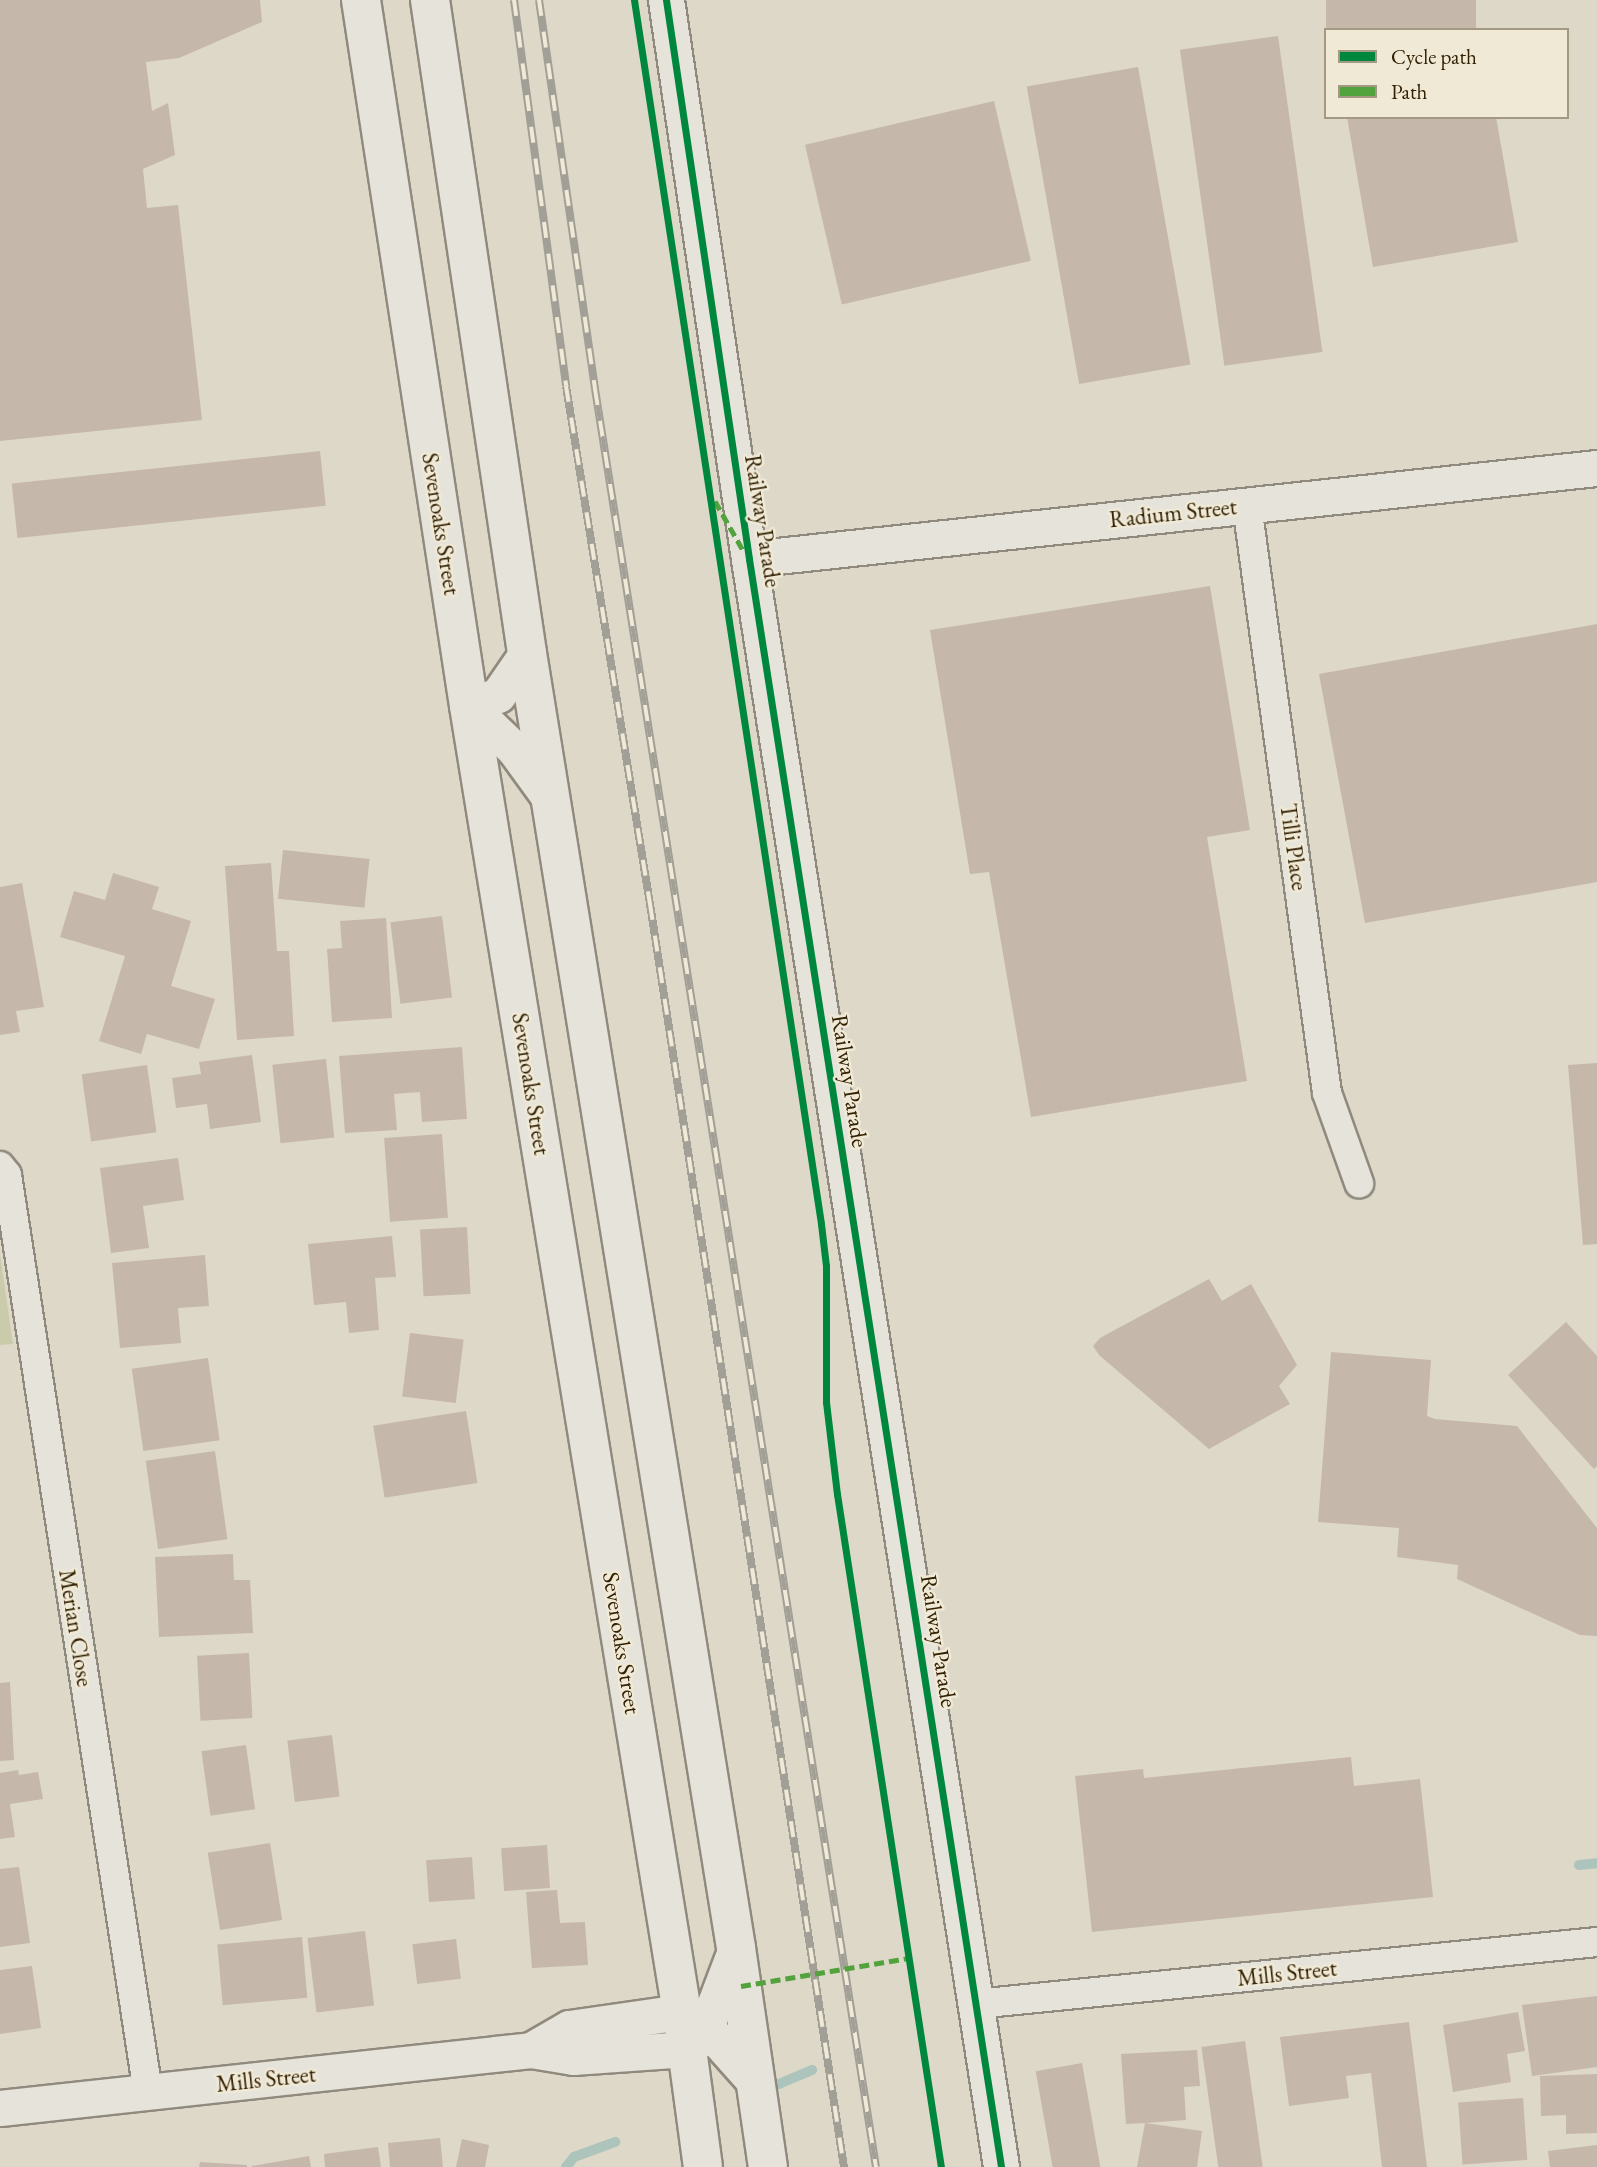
<!DOCTYPE html>
<style>
body{margin:0}
#map{position:relative;width:1597px;height:2167px;overflow:hidden;background:#ded8c8;font-family:"EB Garamond",serif}
div>[style]{position:absolute}
[style*='--x']{left:calc(var(--x)*1px);top:calc(var(--y)*1px);width:calc(var(--w)*1px);rotate:calc(var(--a)*1deg)}
.green>*{inset:0;background:#c9cbaa}
.stream>*{height:10px;margin:-5px;padding:0 5px;transform-origin:5px;border-radius:5px;background:#acc4bb}
.building>*{inset:0;background:#c6b7ab;transform-origin:0 0}
.roads{filter:drop-shadow(2px 0 #908a7e) drop-shadow(-2px 0 #908a7e) drop-shadow(0 2px #908a7e) drop-shadow(0 -2px #908a7e)}
.minor>*{height:28px;margin:-14px;padding:0 14px;transform-origin:14px;border-radius:14px;background:#e6e3db}
.tertiary>*{height:35px;margin:-17.5px;padding:0 17.5px;transform-origin:17.5px;border-radius:17.5px;background:#e6e3db}
.secondary>*{height:38px;margin:-19px;padding:0 19px;transform-origin:19px;border-radius:19px;background:#e6e3db}
.rail>*{height:8px;margin-top:-4px;transform-origin:0;background:repeating-linear-gradient(90deg,#efe9d6 0 16px,#a29f96 0 32px);box-sizing:border-box;border-block:2px solid #a29f96}
.quiet>*{height:5px;margin-top:-2.5px;transform-origin:0;background:repeating-linear-gradient(90deg,#52a23d 0 10px,transparent 0 15px)}
.cycleway>*{height:7px;margin:-3.5px;padding:0 3.5px;transform-origin:3.5px;border-radius:3.5px;background:#00873e}
span{translate:-50% -50%;white-space:nowrap;text-align:center;line-height:1.15;-webkit-text-stroke:5px #efe9d6;paint-order:stroke}
.street-label{font-size:23px;color:#322003}
.legend{position:absolute;left:1324px;top:28px;width:245px;height:91px;box-sizing:border-box;background:#efe9d6;border:2px solid #a39982;margin:0;padding:9px 12px;list-style:none;font-size:21px;color:#322003}
.legend li{display:flex;align-items:center;gap:14px;height:35px}
.legend b{width:35px;border:2px solid #a39982}
</style>
<div id="map">
<div class="green">
<div style="clip-path:polygon(0 1254px,13px 1344px,0 1345px)"></div>
</div>
<div class="stream">
<div style="--x:1579;--y:1865;--w:18;--a:-6"></div>
<div style="--x:767;--y:2089;--w:49;--a:-22.9"></div>
<div style="--x:566;--y:2167;--w:13;--a:-51"></div>
<div style="--x:574;--y:2157;--w:44;--a:-20.1"></div>
</div>
<div class="building">
<div style="clip-path:polygon(0 0,260px 0,262px 22px,179px 58px,146px 62px,152px 111px,168px 103px,175px 155px,143px 169px,147px 208px,178px 205px,202px 420px,0 441px)"></div>
<div style="left:1326px;top:0;width:150px;height:30px"></div>
<div style="left:1278px;top:36px;width:319px;height:99px;rotate:82deg"></div>
<div style="left:1138px;top:67px;width:302px;height:113px;rotate:80deg"></div>
<div style="left:994px;top:101px;width:164px;height:194px;rotate:77deg"></div>
<div style="clip-path:polygon(1347px 117px,1496px 117px,1518px 242px,1373px 267px)"></div>
<div style="left:320px;top:451px;width:55px;height:310px;rotate:84deg"></div>
<div style="clip-path:polygon(1210px 586px,1250px 830px,1207px 837px,1247px 1081px,1031px 1117px,989px 872px,970px 874px,930px 630px)"></div>
<div style="clip-path:polygon(1597px 624px,1597px 882px,1365px 923px,1319px 674px)"></div>
<div style="left:283px;top:850px;width:87px;height:49px;rotate:6deg"></div>
<div style="clip-path:polygon(271px 863px,277px 951px,289px 951px,294px 1036px,237px 1040px,225px 866px)"></div>
<div style="clip-path:polygon(113px 873px,159px 887px,152px 909px,191px 921px,171px 986px,215px 999px,199px 1049px,147px 1034px,141px 1054px,99px 1041px,125px 956px,60px 937px,74px 891px,105px 900px)"></div>
<div style="clip-path:polygon(22px 883px,44px 1007px,16px 1011px,20px 1032px,0 1035px,0 887px)"></div>
<div style="left:442px;top:916px;width:82px;height:52px;rotate:83deg"></div>
<div style="clip-path:polygon(386px 918px,392px 1018px,332px 1022px,327px 949px,342px 948px,340px 921px)"></div>
<div style="clip-path:polygon(462px 1047px,467px 1119px,422px 1122px,420px 1092px,394px 1094px,397px 1130px,345px 1133px,339px 1056px)"></div>
<div style="clip-path:polygon(252px 1055px,261px 1122px,210px 1129px,207px 1104px,176px 1108px,172px 1078px,201px 1074px,199px 1062px)"></div>
<div style="left:326px;top:1059px;width:79px;height:54px;rotate:84deg"></div>
<div style="clip-path:polygon(1597px 1063px,1597px 1244px,1583px 1245px,1568px 1065px)"></div>
<div style="left:147px;top:1065px;width:68px;height:66px;rotate:82deg"></div>
<div style="left:442px;top:1134px;width:84px;height:58px;rotate:86deg"></div>
<div style="clip-path:polygon(178px 1158px,184px 1200px,143px 1206px,149px 1248px,111px 1253px,100px 1168px)"></div>
<div style="left:467px;top:1227px;width:67px;height:47px;rotate:87deg"></div>
<div style="clip-path:polygon(392px 1236px,396px 1277px,375px 1278px,379px 1330px,349px 1333px,346px 1302px,314px 1305px,308px 1244px)"></div>
<div style="clip-path:polygon(205px 1255px,209px 1306px,178px 1308px,181px 1343px,120px 1348px,112px 1263px)"></div>
<div style="clip-path:polygon(1209px 1279px,1222px 1301px,1251px 1284px,1297px 1365px,1279px 1386px,1290px 1404px,1209px 1449px,1099px 1355px,1093px 1346px,1100px 1338px)"></div>
<div style="clip-path:polygon(1566px 1322px,1597px 1356px,1597px 1466px,1594px 1469px,1508px 1375px)"></div>
<div style="left:410px;top:1333px;width:54px;height:64px;rotate:7deg"></div>
<div style="clip-path:polygon(1331px 1352px,1431px 1360px,1427px 1416px,1435px 1419px,1517px 1426px,1597px 1528px,1597px 1636px,1580px 1635px,1457px 1579px,1458px 1565px,1397px 1557px,1399px 1528px,1318px 1522px)"></div>
<div style="left:208px;top:1358px;width:83px;height:77px;rotate:82deg"></div>
<div style="left:466px;top:1411px;width:73px;height:94px;rotate:81deg"></div>
<div style="left:215px;top:1451px;width:89px;height:70px;rotate:82deg"></div>
<div style="clip-path:polygon(233px 1554px,234px 1580px,250px 1580px,253px 1633px,159px 1637px,155px 1557px)"></div>
<div style="left:249px;top:1653px;width:65px;height:52px;rotate:87deg"></div>
<div style="clip-path:polygon(10px 1682px,14px 1760px,0 1761px,0 1683px)"></div>
<div style="left:332px;top:1735px;width:62px;height:45px;rotate:83deg"></div>
<div style="left:246px;top:1745px;width:65px;height:45px;rotate:82deg"></div>
<div style="clip-path:polygon(1351px 1757px,1354px 1786px,1420px 1779px,1433px 1897px,1092px 1932px,1075px 1776px,1143px 1769px,1144px 1778px)"></div>
<div style="clip-path:polygon(18px 1770px,19px 1775px,38px 1772px,43px 1799px,10px 1804px,15px 1837px,0 1839px,0 1773px)"></div>
<div style="left:270px;top:1843px;width:78px;height:63px;rotate:81deg"></div>
<div style="left:547px;top:1845px;width:43px;height:46px;rotate:86deg"></div>
<div style="left:472px;top:1857px;width:42px;height:46px;rotate:86deg"></div>
<div style="clip-path:polygon(19px 1867px,30px 1943px,0 1947px,0 1869px)"></div>
<div style="clip-path:polygon(557px 1890px,560px 1923px,585px 1922px,588px 1965px,532px 1968px,526px 1892px)"></div>
<div style="left:365px;top:1931px;width:75px;height:58px;rotate:83deg"></div>
<div style="left:302px;top:1937px;width:61px;height:85px;rotate:85deg"></div>
<div style="left:456px;top:1939px;width:40px;height:44px;rotate:83deg"></div>
<div style="clip-path:polygon(32px 1966px,41px 2028px,0 2034px,0 1970px)"></div>
<div style="clip-path:polygon(1597px 1996px,1597px 2067px,1532px 2076px,1522px 2005px)"></div>
<div style="clip-path:polygon(1518px 2012px,1525px 2051px,1507px 2054px,1511px 2082px,1453px 2092px,1443px 2025px)"></div>
<div style="clip-path:polygon(1409px 2022px,1427px 2167px,1382px 2167px,1371px 2073px,1346px 2076px,1349px 2098px,1289px 2106px,1280px 2037px)"></div>
<div style="left:1245px;top:2041px;width:127px;height:44px;rotate:82deg"></div>
<div style="clip-path:polygon(1197px 2050px,1200px 2086px,1184px 2087px,1186px 2120px,1145px 2123px,1202px 2131px,1197px 2167px,1137px 2167px,1145px 2123px,1126px 2124px,1121px 2054px)"></div>
<div style="left:1082px;top:2063px;width:106px;height:47px;rotate:80deg"></div>
<div style="clip-path:polygon(1597px 2074px,1597px 2133px,1566px 2134px,1566px 2115px,1541px 2116px,1540px 2076px)"></div>
<div style="left:1523px;top:2098px;width:62px;height:65px;rotate:86deg"></div>
<div style="clip-path:polygon(440px 2138px,443px 2167px,390px 2167px,388px 2143px)"></div>
<div style="clip-path:polygon(462px 2139px,489px 2145px,485px 2167px,456px 2167px)"></div>
<div style="clip-path:polygon(1597px 2145px,1597px 2167px,1550px 2167px,1548px 2151px)"></div>
<div style="clip-path:polygon(378px 2147px,381px 2167px,325px 2167px,324px 2154px)"></div>
<div style="clip-path:polygon(309px 2156px,311px 2167px,252px 2167px,252px 2166px)"></div>
<div style="clip-path:polygon(200px 2162px,247px 2165px,247px 2167px,199px 2167px)"></div>
</div>
<div class="roads">
<div class="minor">
<div style="--x:1247;--y:505;--w:593;--a:82.25"></div>
<div style="--x:1327;--y:1093;--w:96;--a:70.4"></div>
<div style="--x:0;--y:1166;--w:11;--a:52"></div>
<div style="--x:7;--y:1175;--w:928;--a:81.26"></div>
<div style="--x:976;--y:2004;--w:624;--a:-5.7"></div>
</div>
<div class="tertiary">
<div style="--x:666;--y:0;--w:565;--a:81.55"></div>
<div style="--x:749;--y:559;--w:1628;--a:81.09"></div>
<div style="--x:749;--y:559;--w:853;--a:-6.13"></div>
<div style="--x:527;--y:653;--w:51;--a:124.6"></div>
<div style="--x:498;--y:695;--w:31;--a:159"></div>
<div style="--x:469;--y:706;--w:62;--a:43.7"></div>
<div style="--x:514;--y:749;--w:63;--a:54"></div>
<div style="--x:531;--y:2050;--w:44;--a:-30.1"></div>
<div style="--x:569;--y:2028;--w:114;--a:-8.1"></div>
<div style="--x:682;--y:2012;--w:28;--a:32"></div>
<div style="--x:706;--y:2027;--w:74;--a:48.3"></div>
<div style="--x:0;--y:2108;--w:534;--a:-6.23"></div>
<div style="--x:531;--y:2050;--w:43;--a:9.5"></div>
<div style="--x:573;--y:2057;--w:114;--a:-4"></div>
<div style="--x:687;--y:2049;--w:13;--a:-39"></div>
<div style="--x:697;--y:2041;--w:17;--a:-57"></div>
<div style="--x:706;--y:2027;--w:85;--a:-69.2"></div>
</div>
<div class="secondary">
<div style="--x:361;--y:0;--w:714;--a:81.3"></div>
<div style="--x:469;--y:706;--w:1323;--a:80.74"></div>
<div style="--x:682;--y:2012;--w:156;--a:82.3"></div>
<div style="--x:430;--y:0;--w:660;--a:81.55"></div>
<div style="--x:527;--y:653;--w:1312;--a:80.83"></div>
<div style="--x:736;--y:1948;--w:221;--a:81.7"></div>
</div>
</div>
<div class="rail">
<div style="--x:514;--y:0;--w:389;--a:82.3"></div>
<div style="--x:566;--y:386;--w:525;--a:80.79"></div>
<div style="--x:650;--y:904;--w:1278;--a:81.27"></div>
<div style="--x:539;--y:0;--w:393;--a:81.8"></div>
<div style="--x:595;--y:389;--w:1800;--a:81.02"></div>
</div>
<div class="quiet">
<div style="--x:715;--y:501;--w:56;--a:60.3"></div>
<div style="--x:741;--y:1986;--w:170;--a:-9.5"></div>
</div>
<div class="cycleway">
<div style="--x:634;--y:0;--w:1238;--a:81.31"></div>
<div style="--x:821;--y:1224;--w:42;--a:83.2"></div>
<div style="--x:826;--y:1266;--w:136;--a:90"></div>
<div style="--x:826;--y:1402;--w:93;--a:83.2"></div>
<div style="--x:837;--y:1494;--w:681;--a:81.22"></div>
<div style="--x:666;--y:0;--w:565;--a:81.55"></div>
<div style="--x:749;--y:559;--w:1628;--a:81.09"></div>
</div>
<div class="street-label">
<span style="left:1173px;top:513px;rotate:-6deg">Radium Street</span>
<span style="left:763px;top:521px;rotate:81deg">Railway Parade</span>
<span style="left:441px;top:524px;rotate:81deg">Sevenoaks Street</span>
<span style="left:1294px;top:847px;rotate:82deg">Tilli Place</span>
<span style="left:850px;top:1081px;rotate:81deg">Railway Parade</span>
<span style="left:531px;top:1084px;rotate:81deg">Sevenoaks Street</span>
<span style="left:76px;top:1628px;rotate:81deg">Merian Close</span>
<span style="left:939px;top:1641px;rotate:81deg">Railway Parade</span>
<span style="left:622px;top:1643px;rotate:81deg">Sevenoaks Street</span>
<span style="left:1287px;top:1973px;rotate:-6deg">Mills Street</span>
<span style="left:266px;top:2079px;rotate:-6deg">Mills Street</span>
</div>
<ul class="legend">
<li><b style="height:9px;background:#00873e"></b>Cycle path</li>
<li><b style="height:9px;background:#52a23d"></b>Path</li>
</ul>
</div>
